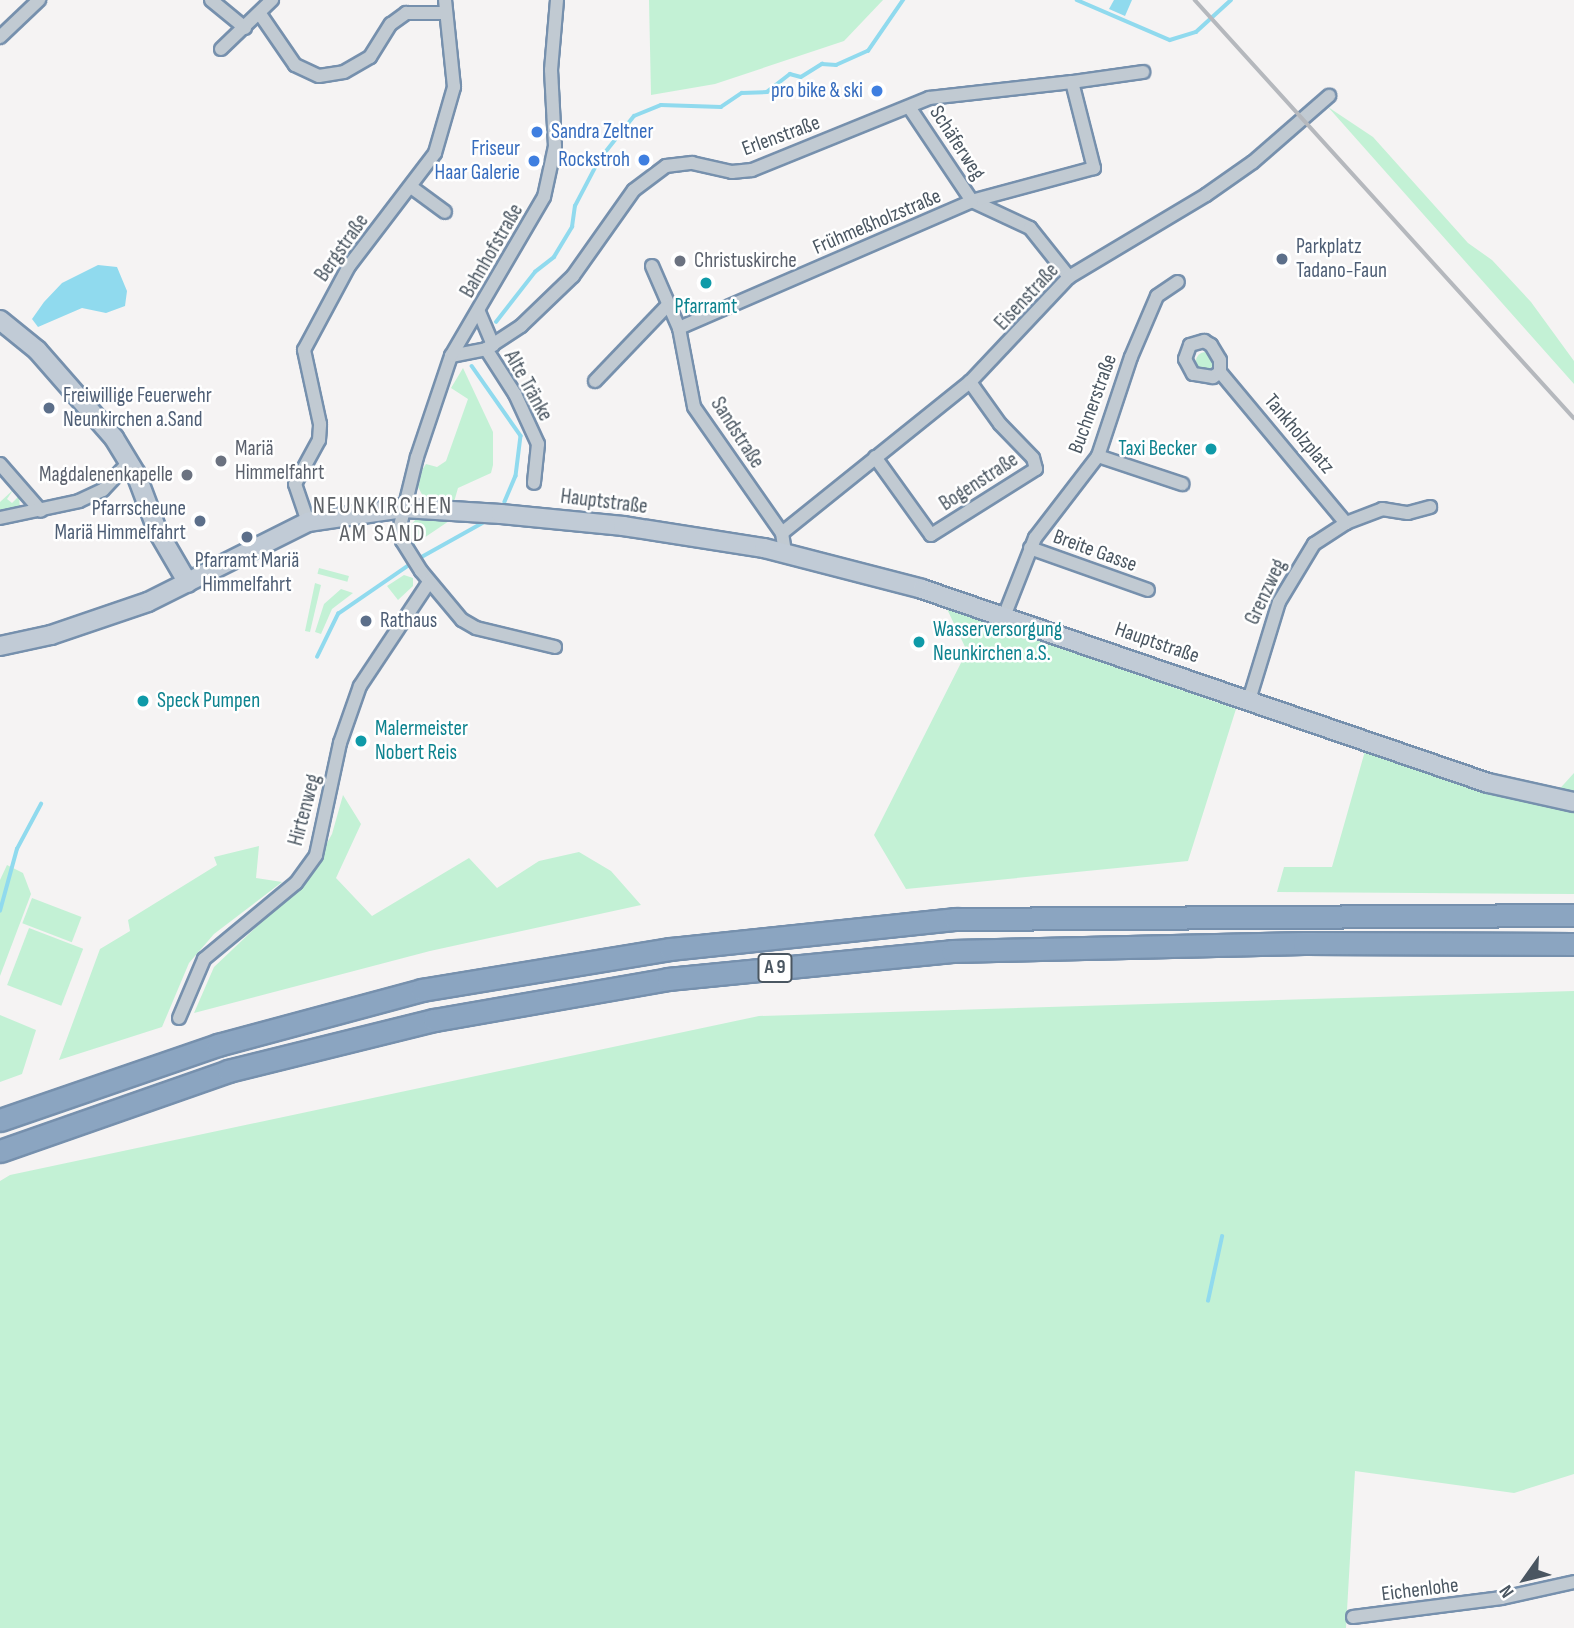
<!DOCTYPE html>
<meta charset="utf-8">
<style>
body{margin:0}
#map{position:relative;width:1574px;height:1628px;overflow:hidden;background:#f5f3f3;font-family:"Sofia Sans Condensed",sans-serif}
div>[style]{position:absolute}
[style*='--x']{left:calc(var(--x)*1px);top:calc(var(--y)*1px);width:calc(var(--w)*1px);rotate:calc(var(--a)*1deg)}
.green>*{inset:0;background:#c3f1d5;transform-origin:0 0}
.round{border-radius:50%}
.water>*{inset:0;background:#90daee}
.stream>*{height:3.5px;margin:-1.75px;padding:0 1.75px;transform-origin:1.75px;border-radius:1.75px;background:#90daee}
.roads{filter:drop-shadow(2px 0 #7690ad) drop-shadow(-2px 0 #7690ad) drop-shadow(0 2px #7690ad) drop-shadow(0 -2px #7690ad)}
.street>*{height:12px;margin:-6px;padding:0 6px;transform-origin:6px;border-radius:6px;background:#c1cad2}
.secondary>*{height:18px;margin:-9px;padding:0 9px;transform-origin:9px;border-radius:9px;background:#c1cbd6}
.highway>*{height:21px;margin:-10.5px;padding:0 10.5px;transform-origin:10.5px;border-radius:10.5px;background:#8ba5c1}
.rail>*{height:3.5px;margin:-1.75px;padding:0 1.75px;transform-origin:1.75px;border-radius:1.75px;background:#b5b8bd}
.dots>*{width:19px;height:19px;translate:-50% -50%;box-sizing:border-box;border:4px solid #fff;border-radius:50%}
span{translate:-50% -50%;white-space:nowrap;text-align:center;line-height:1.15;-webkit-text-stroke:5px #fff;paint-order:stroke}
.shield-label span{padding:2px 5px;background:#fff;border:2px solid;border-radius:5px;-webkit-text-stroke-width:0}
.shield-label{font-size:19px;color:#4a5661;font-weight:700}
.shop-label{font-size:21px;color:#366cbe}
.right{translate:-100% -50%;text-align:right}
.left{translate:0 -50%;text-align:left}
.street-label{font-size:21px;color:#4a5661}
.service-label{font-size:21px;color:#4e5e75}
.worship-label{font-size:21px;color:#5b616d}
.culture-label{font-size:21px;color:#0d838f}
.quarter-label{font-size:24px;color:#5f6368;letter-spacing:2px}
.north{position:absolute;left:1490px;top:1544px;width:70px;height:70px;-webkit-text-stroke:5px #fff;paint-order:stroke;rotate:236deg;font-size:19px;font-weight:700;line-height:28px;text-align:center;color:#4a5661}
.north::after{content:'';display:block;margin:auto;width:24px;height:32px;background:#4a5661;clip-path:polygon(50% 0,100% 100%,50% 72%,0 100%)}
</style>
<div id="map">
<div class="green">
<div style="clip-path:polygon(649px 0,883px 0,844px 41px,715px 84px,651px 95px)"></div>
<div style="clip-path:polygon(1328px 107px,1373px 137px,1468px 243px,1492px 260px,1531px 302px,1574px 361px,1574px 384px)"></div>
<div class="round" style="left:1196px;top:352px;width:18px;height:18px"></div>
<div style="clip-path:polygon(463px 368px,493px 432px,493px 465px,491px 473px,458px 488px,454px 502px,425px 500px,418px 487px,422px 470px,426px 464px,437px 467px,446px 461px,468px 399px,451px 388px)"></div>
<div style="clip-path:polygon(13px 490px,7px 499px,12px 503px,19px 496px,20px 509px,0 512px,0 502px)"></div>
<div style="clip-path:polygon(417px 518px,452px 519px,412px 546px,409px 527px)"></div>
<div style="left:319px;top:568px;width:31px;height:6px;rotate:15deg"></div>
<div style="clip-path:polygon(404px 575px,413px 578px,413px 586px,398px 600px,387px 586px)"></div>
<div style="clip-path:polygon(315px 583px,321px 585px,310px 632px,305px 631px)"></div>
<div style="clip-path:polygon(341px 589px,353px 593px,332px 609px,321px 634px,315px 632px,324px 604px)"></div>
<div style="clip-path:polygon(947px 609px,1236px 709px,1188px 861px,906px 889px,874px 835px,967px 651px)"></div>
<div style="clip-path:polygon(1365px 751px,1545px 805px,1574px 773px,1574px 894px,1277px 892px,1284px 867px,1332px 867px)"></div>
<div style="clip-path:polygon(343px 795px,361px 824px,336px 878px,372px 916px,469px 858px,497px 888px,539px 861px,579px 852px,611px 871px,641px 905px,430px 951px,194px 1013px,214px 967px,308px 878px,332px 834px)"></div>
<div style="clip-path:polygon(259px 846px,256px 878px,282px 882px,214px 934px,189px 963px,162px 1027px,59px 1060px,100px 949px,130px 931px,128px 920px,217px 865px,214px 857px)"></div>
<div style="clip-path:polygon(7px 865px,23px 873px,31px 894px,0 976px,0 880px)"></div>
<div style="left:32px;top:898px;width:53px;height:27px;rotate:21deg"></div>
<div style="left:29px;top:928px;width:58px;height:61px;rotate:21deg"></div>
<div style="clip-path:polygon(1574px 991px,1574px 1474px,1514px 1493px,1355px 1471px,1346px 1628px,0 1628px,0 1181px,10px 1175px,759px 1016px)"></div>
<div style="clip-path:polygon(0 1015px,36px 1030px,22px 1074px,0 1082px)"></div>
</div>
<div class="water">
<div style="clip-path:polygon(1114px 0,1132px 0,1125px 16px,1109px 9px)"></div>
<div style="clip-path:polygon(98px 265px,117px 267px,127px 291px,125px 306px,106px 313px,82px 308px,38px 327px,32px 319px,44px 302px,62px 283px)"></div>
</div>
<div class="stream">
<div style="--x:1077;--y:0;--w:101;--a:23.3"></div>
<div style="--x:1170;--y:40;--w:27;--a:-17"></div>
<div style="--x:1196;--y:32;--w:47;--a:-42.4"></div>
<div style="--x:496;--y:322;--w:63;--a:-52"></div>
<div style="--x:535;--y:272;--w:24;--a:-38"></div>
<div style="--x:554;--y:257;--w:35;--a:-59"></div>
<div style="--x:572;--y:227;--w:21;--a:-82"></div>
<div style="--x:575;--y:206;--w:52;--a:-62.4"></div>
<div style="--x:599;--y:160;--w:56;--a:-51.5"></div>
<div style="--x:634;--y:116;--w:29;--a:-22"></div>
<div style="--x:661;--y:105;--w:60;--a:1.9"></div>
<div style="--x:721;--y:107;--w:25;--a:-34"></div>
<div style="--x:742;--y:93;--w:25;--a:-2"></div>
<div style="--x:767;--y:92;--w:29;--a:-38"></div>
<div style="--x:790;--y:74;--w:11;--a:15"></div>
<div style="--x:801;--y:77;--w:25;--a:-32"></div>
<div style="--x:822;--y:64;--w:14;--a:4"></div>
<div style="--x:836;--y:65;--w:35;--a:-24"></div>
<div style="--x:868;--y:51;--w:62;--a:-55.5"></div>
<div style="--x:472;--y:366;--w:85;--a:55"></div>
<div style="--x:521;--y:436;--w:40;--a:97.1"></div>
<div style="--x:516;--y:476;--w:28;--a:113"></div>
<div style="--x:418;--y:559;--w:78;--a:-29.2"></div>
<div style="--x:317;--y:657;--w:48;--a:-64"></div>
<div style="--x:338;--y:614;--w:90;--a:-34.6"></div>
<div style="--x:0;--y:911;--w:64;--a:-74.7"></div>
<div style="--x:17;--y:849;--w:51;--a:-61.9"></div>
<div style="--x:1208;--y:1301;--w:66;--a:-77.7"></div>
</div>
<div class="roads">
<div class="street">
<div style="--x:211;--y:0;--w:44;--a:39.5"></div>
<div style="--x:260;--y:14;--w:62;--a:55.5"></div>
<div style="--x:295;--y:65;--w:26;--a:25"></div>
<div style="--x:319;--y:76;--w:25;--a:-9"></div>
<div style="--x:344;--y:72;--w:30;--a:-30"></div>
<div style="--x:370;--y:57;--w:39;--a:-58"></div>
<div style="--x:391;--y:24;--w:19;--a:-36"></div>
<div style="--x:406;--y:13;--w:40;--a:0"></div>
<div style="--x:0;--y:37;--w:54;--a:-43.5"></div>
<div style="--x:221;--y:49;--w:71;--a:-43.9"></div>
<div style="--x:1072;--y:82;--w:72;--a:-8"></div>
<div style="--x:411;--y:187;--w:42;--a:36.3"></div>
<div style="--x:652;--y:266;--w:68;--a:66.5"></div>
<div style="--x:679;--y:328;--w:80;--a:79.2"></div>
<div style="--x:694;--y:407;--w:154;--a:55.1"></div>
<div style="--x:479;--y:312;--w:36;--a:67"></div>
<div style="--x:679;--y:328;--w:319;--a:-23.4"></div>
<div style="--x:972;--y:201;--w:64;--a:25"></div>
<div style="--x:1030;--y:228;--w:63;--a:51.5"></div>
<div style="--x:486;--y:349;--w:54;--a:57.2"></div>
<div style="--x:515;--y:394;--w:55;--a:65.3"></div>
<div style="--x:538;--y:444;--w:39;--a:96"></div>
<div style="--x:451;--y:356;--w:36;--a:-11"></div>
<div style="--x:486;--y:349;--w:42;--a:-33.3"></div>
<div style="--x:521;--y:326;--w:72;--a:-43.9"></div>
<div style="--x:573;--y:276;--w:105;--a:-54.7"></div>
<div style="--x:634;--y:190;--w:40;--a:-37"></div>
<div style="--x:666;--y:166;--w:26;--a:-7"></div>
<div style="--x:692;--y:163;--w:41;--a:12.7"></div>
<div style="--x:732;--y:172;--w:20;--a:-6"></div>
<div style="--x:752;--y:170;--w:191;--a:-22.1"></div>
<div style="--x:929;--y:98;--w:144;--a:-6.4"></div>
<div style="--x:1072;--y:82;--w:89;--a:75.7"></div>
<div style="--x:1094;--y:168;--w:126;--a:164.9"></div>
<div style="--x:972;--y:201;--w:113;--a:-123.8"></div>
<div style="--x:1220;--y:372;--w:9;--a:144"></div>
<div style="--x:1213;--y:377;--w:20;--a:-171"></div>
<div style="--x:1193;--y:374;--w:17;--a:-118"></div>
<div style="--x:1185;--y:359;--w:15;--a:-70"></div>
<div style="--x:1190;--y:345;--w:15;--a:-16"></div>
<div style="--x:1204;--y:341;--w:8;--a:30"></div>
<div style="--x:1211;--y:345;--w:17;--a:59"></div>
<div style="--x:1220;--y:360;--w:12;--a:90"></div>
<div style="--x:1220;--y:372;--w:197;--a:50.2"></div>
<div style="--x:595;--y:381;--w:105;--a:-46.2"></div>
<div style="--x:1098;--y:456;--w:89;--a:18.4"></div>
<div style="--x:875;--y:457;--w:96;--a:54.3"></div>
<div style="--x:931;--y:535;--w:124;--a:-32.2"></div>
<div style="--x:1036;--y:469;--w:11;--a:-105"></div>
<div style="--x:1033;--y:458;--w:47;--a:-134.1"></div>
<div style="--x:1000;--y:424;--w:52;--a:-125.5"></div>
<div style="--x:0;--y:464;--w:62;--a:48.9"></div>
<div style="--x:0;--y:518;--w:81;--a:-12.1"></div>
<div style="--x:79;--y:501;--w:26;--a:-25"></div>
<div style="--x:103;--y:490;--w:38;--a:-47"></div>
<div style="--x:308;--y:522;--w:40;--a:-108.9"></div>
<div style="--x:295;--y:484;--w:50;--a:-61.4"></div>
<div style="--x:319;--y:440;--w:16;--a:-86"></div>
<div style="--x:320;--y:424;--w:76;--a:-102.2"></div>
<div style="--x:304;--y:350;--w:95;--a:-61.8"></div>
<div style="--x:349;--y:266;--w:142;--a:-52.7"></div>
<div style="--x:435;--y:153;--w:69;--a:-73.9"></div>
<div style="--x:454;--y:87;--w:87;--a:-95.9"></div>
<div style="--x:1030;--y:548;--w:125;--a:19.6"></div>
<div style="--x:785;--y:552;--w:19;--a:-99"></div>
<div style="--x:782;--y:533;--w:241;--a:-38.8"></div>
<div style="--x:970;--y:382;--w:144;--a:-46.7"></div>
<div style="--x:1069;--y:277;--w:160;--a:-30.9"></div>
<div style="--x:1206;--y:195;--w:57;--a:-35.1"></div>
<div style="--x:1253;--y:162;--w:101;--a:-41"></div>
<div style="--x:1005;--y:614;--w:82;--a:-68.5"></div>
<div style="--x:1035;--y:538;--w:103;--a:-52.5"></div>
<div style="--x:1098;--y:456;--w:104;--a:-71.6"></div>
<div style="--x:1131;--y:357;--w:66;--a:-66.9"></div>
<div style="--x:1157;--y:296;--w:25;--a:-34"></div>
<div style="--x:555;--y:647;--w:81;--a:-166.5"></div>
<div style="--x:476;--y:628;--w:16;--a:-150"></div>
<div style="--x:462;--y:620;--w:64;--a:-129.9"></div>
<div style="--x:421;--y:571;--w:36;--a:-122"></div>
<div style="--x:402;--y:541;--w:15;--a:-98"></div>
<div style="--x:400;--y:526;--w:71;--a:-76.2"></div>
<div style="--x:417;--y:457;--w:107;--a:-71.4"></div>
<div style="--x:451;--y:356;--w:184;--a:-59.7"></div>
<div style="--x:544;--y:197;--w:52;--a:-77.8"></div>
<div style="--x:555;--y:146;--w:76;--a:-93"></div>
<div style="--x:551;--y:70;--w:70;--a:-85.1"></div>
<div style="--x:1249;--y:700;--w:102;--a:-73"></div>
<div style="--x:1279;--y:602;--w:68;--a:-58.9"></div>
<div style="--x:1314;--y:544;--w:38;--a:-33"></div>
<div style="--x:1346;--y:523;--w:39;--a:-21"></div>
<div style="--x:1382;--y:509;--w:26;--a:9"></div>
<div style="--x:1408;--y:513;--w:23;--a:-15"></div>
<div style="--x:179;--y:1018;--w:64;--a:-67"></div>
<div style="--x:204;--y:959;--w:119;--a:-39.6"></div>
<div style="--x:296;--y:883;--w:34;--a:-54"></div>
<div style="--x:316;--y:855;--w:115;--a:-77.9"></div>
<div style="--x:340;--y:743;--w:60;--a:-70.7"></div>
<div style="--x:360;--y:686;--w:125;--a:-56.4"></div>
<div style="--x:1353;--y:1617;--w:150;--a:-7.3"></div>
<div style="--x:1502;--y:1598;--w:74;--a:-12.5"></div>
</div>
<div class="secondary">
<div style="--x:0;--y:320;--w:48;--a:39"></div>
<div style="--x:37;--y:350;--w:117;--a:48.8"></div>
<div style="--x:114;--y:438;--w:42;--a:58.6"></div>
<div style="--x:136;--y:474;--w:60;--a:69.4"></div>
<div style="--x:157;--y:530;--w:61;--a:59.7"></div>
<div style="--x:0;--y:646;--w:52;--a:-12.2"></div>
<div style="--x:51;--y:635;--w:102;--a:-18.8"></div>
<div style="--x:148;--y:602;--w:179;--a:-26.6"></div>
<div style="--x:308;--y:522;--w:96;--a:-8.4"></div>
<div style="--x:403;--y:508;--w:98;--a:3.5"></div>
<div style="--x:501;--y:514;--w:123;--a:5.6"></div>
<div style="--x:623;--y:526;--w:143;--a:8.9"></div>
<div style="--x:764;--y:548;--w:163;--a:14.5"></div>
<div style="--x:922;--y:589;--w:598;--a:18.92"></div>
<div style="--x:1488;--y:783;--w:88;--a:12.5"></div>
</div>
<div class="highway">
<div style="--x:0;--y:1120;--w:231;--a:-19"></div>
<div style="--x:218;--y:1045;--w:211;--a:-15.1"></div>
<div style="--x:422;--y:990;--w:251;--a:-9.4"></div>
<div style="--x:670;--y:949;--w:287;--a:-6"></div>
<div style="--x:955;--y:919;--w:619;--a:-0.37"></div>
<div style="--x:0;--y:1151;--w:242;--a:-19.3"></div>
<div style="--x:228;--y:1071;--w:212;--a:-13.9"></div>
<div style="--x:434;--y:1020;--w:238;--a:-9.9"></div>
<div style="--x:668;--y:979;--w:285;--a:-5.6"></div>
<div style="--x:952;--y:951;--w:352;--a:-1.3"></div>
<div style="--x:1304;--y:943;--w:270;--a:0.2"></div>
</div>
</div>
<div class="rail">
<div style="--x:1195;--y:0;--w:564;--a:47.8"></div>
</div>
<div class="dots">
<div style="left:877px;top:91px;background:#3f7fe0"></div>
<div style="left:537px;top:132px;background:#3f7fe0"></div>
<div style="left:644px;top:160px;background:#3f7fe0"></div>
<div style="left:534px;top:161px;background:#3f7fe0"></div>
<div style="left:1282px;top:259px;background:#5c6f8a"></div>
<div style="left:680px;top:261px;background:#6b7280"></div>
<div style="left:706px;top:283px;background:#0f9aa8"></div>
<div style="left:49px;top:408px;background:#5c6f8a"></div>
<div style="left:1211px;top:449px;background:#0f9aa8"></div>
<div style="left:221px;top:461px;background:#6b7280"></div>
<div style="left:187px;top:475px;background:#6b7280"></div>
<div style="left:200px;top:521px;background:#5c6f8a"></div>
<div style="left:247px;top:537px;background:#5c6f8a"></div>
<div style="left:366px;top:621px;background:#5c6f8a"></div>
<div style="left:919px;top:642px;background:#0f9aa8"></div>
<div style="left:143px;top:701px;background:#0f9aa8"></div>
<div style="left:361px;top:741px;background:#0f9aa8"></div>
</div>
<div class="shield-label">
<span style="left:775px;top:968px">A 9</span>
</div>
<div class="shop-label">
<span class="right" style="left:863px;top:91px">pro bike &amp; ski</span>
<span class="left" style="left:551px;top:132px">Sandra Zeltner</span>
<span class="right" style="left:520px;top:161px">Friseur<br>Haar Galerie</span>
<span class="right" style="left:630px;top:160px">Rockstroh</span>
</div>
<div class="street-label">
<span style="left:781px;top:136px;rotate:-20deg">Erlenstraße</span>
<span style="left:957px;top:143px;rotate:57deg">Schäferweg</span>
<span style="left:877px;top:222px;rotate:-23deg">Frühmeßholzstraße</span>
<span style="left:342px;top:248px;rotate:-55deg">Bergstraße</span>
<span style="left:492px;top:251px;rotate:-60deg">Bahnhofstraße</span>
<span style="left:1027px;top:297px;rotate:-47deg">Eisenstraße</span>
<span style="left:528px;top:386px;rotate:61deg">Alte Tränke</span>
<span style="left:1093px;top:404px;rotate:-70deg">Buchnerstraße</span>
<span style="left:737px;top:433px;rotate:57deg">Sandstraße</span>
<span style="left:1299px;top:434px;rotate:50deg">Tankholzplatz</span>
<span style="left:979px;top:482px;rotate:-33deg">Bogenstraße</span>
<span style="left:604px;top:502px;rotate:7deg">Hauptstraße</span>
<span style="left:1095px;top:551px;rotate:20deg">Breite Gasse</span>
<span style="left:1266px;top:592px;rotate:-65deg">Grenzweg</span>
<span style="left:1157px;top:643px;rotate:19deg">Hauptstraße</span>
<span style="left:305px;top:810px;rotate:-75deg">Hirtenweg</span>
<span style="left:1420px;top:1590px;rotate:-7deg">Eichenlohe</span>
</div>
<div class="service-label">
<span class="left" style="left:1296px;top:259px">Parkplatz<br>Tadano-Faun</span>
<span class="left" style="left:63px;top:408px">Freiwillige Feuerwehr<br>Neunkirchen a.Sand</span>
<span class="right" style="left:186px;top:521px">Pfarrscheune<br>Mariä Himmelfahrt</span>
<span style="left:247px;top:573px">Pfarramt Mariä<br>Himmelfahrt</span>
<span class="left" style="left:380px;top:621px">Rathaus</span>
</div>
<div class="worship-label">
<span class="left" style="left:694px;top:261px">Christuskirche</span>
<span class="left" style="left:235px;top:461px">Mariä<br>Himmelfahrt</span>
<span class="right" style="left:173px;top:475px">Magdalenenkapelle</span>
</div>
<div class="culture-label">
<span style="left:706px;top:307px">Pfarramt</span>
<span class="right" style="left:1197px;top:449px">Taxi Becker</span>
<span class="left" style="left:933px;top:642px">Wasserversorgung<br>Neunkirchen a.S.</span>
<span class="left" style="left:157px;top:701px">Speck Pumpen</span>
<span class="left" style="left:375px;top:741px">Malermeister<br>Nobert Reis</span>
</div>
<div class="quarter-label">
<span style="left:383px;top:520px">NEUNKIRCHEN<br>AM SAND</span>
</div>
<div class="north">N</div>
</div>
